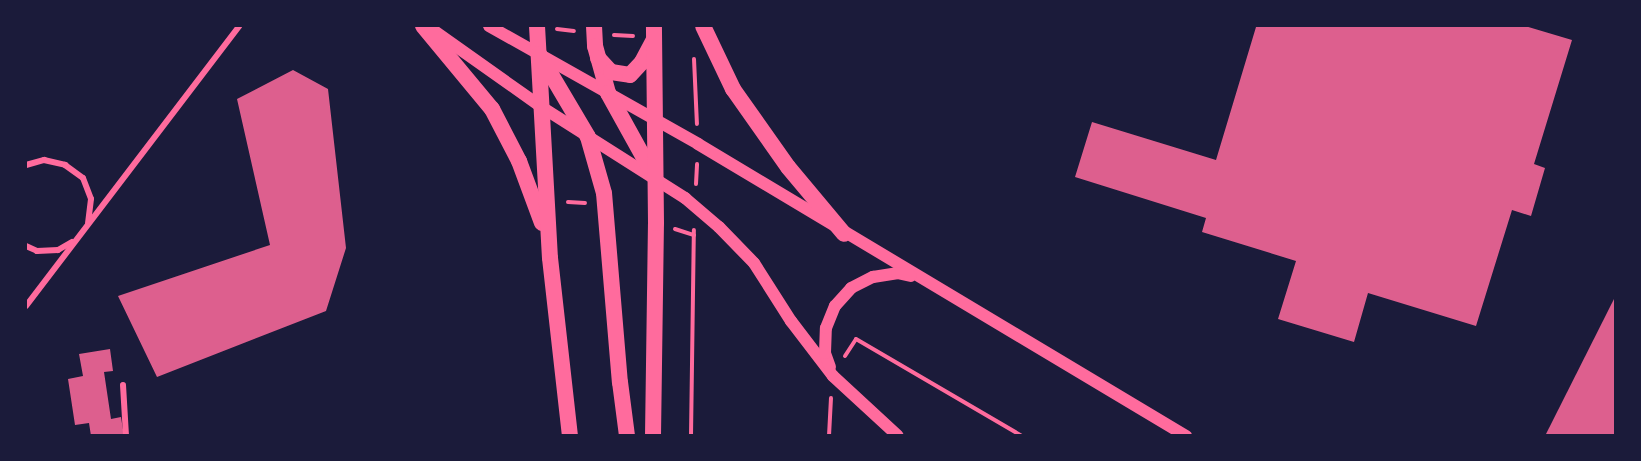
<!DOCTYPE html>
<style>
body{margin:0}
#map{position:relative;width:1641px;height:461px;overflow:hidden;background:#1b1b3a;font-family:"Work Sans",sans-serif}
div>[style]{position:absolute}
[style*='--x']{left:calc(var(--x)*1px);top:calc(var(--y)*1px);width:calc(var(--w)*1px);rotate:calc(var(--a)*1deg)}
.building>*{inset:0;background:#dd5f8e}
.path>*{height:4px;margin:-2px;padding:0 2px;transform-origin:2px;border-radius:2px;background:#ff6b9d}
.minor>*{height:6px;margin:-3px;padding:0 3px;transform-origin:3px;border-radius:3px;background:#ff6b9d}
.secondary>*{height:12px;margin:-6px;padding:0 6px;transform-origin:6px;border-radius:6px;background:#ff6b9d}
.trunk>*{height:16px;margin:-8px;padding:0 8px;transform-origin:8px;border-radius:8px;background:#ff6b9d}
span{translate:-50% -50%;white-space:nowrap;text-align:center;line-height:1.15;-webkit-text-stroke:4.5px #1b1b3a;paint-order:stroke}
.frame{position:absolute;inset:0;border:27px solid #1b1b3a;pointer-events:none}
</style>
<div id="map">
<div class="building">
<div style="clip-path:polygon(1252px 26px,1525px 26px,1572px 40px,1534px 164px,1545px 168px,1531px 216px,1512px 210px,1476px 326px,1368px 293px,1354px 342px,1278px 319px,1296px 261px,1202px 232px,1206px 218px,1075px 177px,1092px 122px,1216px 160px,1256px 27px)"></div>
<div style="clip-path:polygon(293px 70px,328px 89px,346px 248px,326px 311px,157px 377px,118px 296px,270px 245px,237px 99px)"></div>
<div style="clip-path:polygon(1616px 295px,1616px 436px,1545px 436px)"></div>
<div style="clip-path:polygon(110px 349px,113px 371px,104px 372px,111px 419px,121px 417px,124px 436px,91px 436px,89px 423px,75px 425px,68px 379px,83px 376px,79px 354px)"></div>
</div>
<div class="path">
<div style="--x:557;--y:29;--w:17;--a:7"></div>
<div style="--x:614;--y:35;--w:19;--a:3"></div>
<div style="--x:694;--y:59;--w:65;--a:87.4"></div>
<div style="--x:696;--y:184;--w:20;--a:-87"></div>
<div style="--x:568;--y:202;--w:17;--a:3"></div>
<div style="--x:675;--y:229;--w:20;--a:18"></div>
<div style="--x:845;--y:356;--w:20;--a:-57"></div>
<div style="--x:856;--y:339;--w:192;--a:30.3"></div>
<div style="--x:691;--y:436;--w:206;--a:-89.2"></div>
<div style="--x:829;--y:436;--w:38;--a:-87"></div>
</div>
<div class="minor">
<div style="--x:26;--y:165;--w:19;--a:-16"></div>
<div style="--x:44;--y:160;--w:22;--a:13"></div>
<div style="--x:65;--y:165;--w:22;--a:36"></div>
<div style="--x:83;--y:178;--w:22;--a:69"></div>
<div style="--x:91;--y:199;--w:24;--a:97"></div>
<div style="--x:26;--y:246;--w:12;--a:24"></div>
<div style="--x:37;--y:251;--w:21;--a:-3"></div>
<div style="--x:58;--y:250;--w:16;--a:-30"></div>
<div style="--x:26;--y:306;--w:352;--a:-52.7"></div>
<div style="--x:123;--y:385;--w:51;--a:86.6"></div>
</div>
<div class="secondary">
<div style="--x:489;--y:26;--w:240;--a:29.4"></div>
<div style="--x:698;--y:144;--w:569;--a:30.89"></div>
<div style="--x:430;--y:28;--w:135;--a:35.3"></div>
<div style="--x:540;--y:106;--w:172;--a:32.4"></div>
<div style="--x:685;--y:198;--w:45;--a:40.5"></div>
<div style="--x:719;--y:227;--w:50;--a:45.8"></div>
<div style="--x:754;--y:263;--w:69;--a:57.5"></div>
<div style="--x:791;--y:321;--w:69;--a:52.6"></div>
<div style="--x:833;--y:376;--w:88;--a:42.7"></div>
<div style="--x:830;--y:367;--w:15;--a:-110"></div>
<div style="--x:825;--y:353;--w:25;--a:-88"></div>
<div style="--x:826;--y:328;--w:24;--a:-68"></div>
<div style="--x:835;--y:306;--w:24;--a:-48"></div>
<div style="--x:851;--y:288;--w:25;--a:-27"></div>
<div style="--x:873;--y:277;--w:24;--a:-9"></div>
<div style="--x:897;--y:273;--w:14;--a:12"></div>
</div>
<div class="trunk">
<div style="--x:423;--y:26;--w:108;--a:50.3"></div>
<div style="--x:492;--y:109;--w:59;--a:62.6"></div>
<div style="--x:519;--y:161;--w:66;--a:69.6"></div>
<div style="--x:537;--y:26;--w:232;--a:86.8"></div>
<div style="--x:550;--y:258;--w:179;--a:83.6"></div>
<div style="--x:594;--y:26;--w:20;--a:87"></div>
<div style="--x:595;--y:46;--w:49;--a:74.5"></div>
<div style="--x:608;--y:93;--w:95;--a:61"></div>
<div style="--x:703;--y:26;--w:70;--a:64.5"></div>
<div style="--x:733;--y:89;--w:95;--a:54.8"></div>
<div style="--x:788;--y:167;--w:87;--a:50.1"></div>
<div style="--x:539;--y:54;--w:96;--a:59.4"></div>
<div style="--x:588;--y:137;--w:58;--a:74.1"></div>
<div style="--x:604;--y:193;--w:190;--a:85.2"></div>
<div style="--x:620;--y:382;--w:54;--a:82.6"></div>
<div style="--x:598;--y:58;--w:19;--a:47"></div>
<div style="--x:611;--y:72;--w:19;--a:9"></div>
<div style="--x:630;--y:75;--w:18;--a:-47"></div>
<div style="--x:642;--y:62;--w:24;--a:-62"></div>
<div style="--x:653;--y:436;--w:213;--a:-89.2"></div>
<div style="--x:656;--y:223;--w:197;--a:-90.6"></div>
</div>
<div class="frame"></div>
</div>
